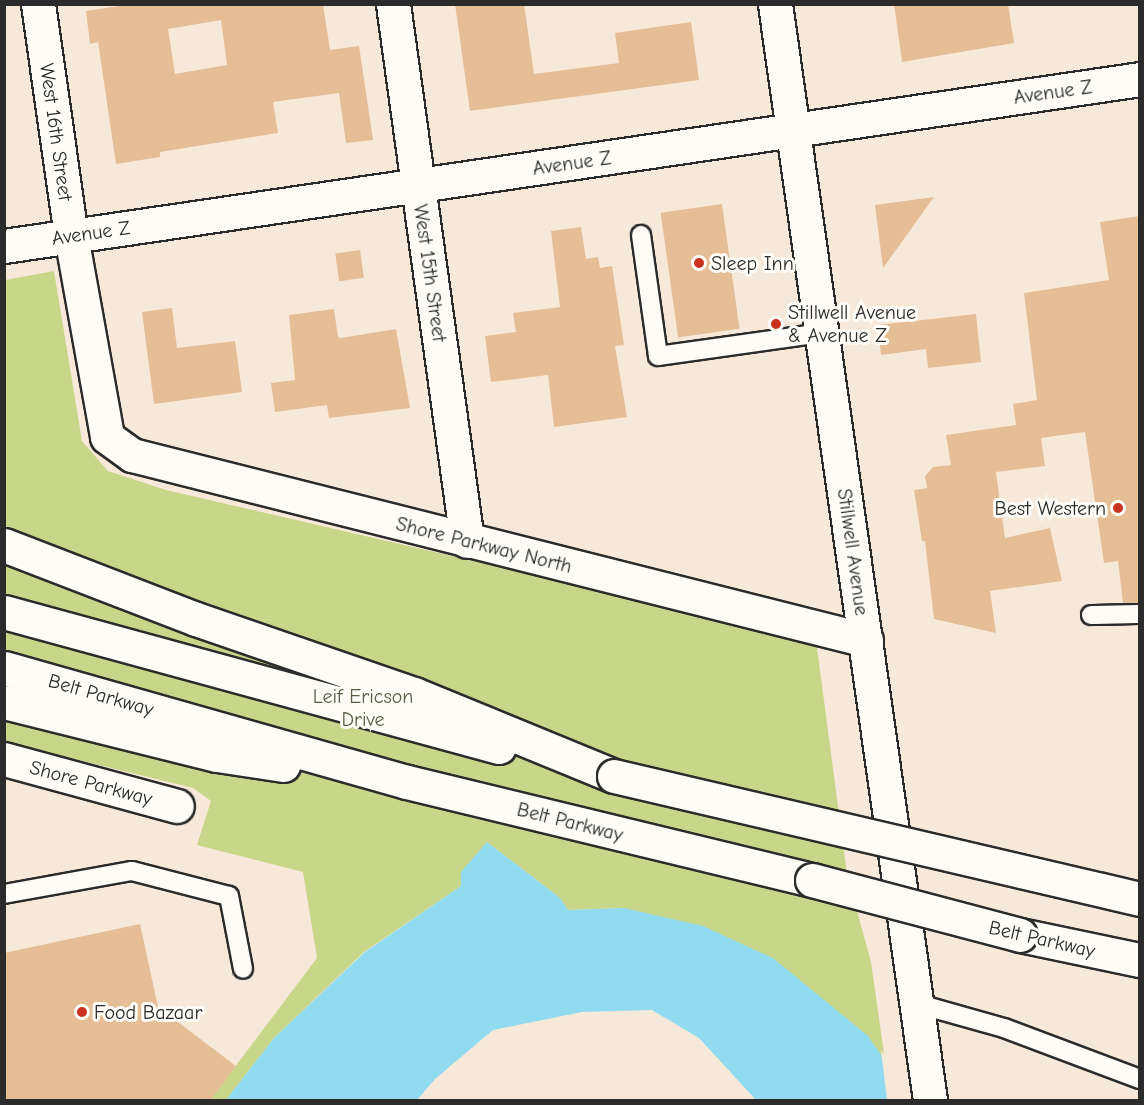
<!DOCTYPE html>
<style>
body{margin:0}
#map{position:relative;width:1144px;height:1105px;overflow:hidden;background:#f6e9da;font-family:"Comic Neue",sans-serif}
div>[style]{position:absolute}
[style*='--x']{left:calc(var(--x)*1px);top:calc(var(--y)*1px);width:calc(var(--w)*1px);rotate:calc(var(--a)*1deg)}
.green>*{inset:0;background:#c8d68a}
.water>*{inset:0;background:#90dbf0}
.pier>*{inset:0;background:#f6e9da}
.building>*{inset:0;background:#e5be96;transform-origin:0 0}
.roads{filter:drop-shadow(2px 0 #2b2b2b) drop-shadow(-2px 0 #2b2b2b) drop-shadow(0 2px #2b2b2b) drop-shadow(0 -2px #2b2b2b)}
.service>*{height:18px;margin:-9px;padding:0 9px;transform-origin:9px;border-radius:9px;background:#fdfcf7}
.minor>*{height:33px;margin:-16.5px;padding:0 16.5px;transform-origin:16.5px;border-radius:16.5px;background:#fdfcf7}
.secondary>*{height:33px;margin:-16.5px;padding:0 16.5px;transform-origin:16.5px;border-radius:16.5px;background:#fdfcf7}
.motorway>*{height:33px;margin:-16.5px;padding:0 16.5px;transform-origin:16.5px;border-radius:16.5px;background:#fdfcf7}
.bridges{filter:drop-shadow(2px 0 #2b2b2b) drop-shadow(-2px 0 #2b2b2b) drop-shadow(0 2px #2b2b2b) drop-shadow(0 -2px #2b2b2b)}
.motorway-bridge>*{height:33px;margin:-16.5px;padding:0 16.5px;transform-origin:16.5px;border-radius:16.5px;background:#fdfcf7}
.dots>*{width:16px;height:16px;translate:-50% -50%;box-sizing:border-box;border:3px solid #fdfcf7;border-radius:50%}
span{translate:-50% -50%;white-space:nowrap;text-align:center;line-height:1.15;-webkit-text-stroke:6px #fdfcf7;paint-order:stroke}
.street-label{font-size:20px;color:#2b2b2b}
.poi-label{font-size:20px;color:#2b2b2b}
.left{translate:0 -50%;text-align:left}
.right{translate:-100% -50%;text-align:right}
.park-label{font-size:20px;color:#5a5e48}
.frame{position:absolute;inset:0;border:6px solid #2b2b2b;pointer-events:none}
</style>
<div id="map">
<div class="green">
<div style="clip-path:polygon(54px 271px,82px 441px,108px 471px,166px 490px,816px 640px,847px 874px,871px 962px,885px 1061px,624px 908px,568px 910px,560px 898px,487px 842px,461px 886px,364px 952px,274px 1038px,226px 1100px,210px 1100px,317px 958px,303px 872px,197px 845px,211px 801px,193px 788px,5px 742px,5px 280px)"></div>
</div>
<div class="water">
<div style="clip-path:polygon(487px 842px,560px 898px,568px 910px,624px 908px,703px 926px,773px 958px,868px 1036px,912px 1100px,756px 1100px,699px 1038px,652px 1010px,582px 1012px,493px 1030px,435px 1079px,417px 1100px,226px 1100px,274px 1038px,365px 952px,461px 886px,461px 872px)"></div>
</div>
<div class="pier">
<div style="clip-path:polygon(881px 1050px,915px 1099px,915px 1100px,887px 1100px)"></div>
</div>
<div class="building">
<div style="clip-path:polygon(evenodd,132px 4px,323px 4px,330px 50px,359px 46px,373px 140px,346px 143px,339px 93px,273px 102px,278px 133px,160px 152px,160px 157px,116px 164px,98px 42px,90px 44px,86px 11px,132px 4px,221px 20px,227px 65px,175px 74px,168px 29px,221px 20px)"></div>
<div style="clip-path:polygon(455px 4px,524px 4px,534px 74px,619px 63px,615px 33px,691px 22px,699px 80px,470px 111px)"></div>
<div style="clip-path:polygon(894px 4px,1008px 4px,1014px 43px,902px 62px)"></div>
<div style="clip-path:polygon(934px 197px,914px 225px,883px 268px,875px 205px)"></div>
<div style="left:722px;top:204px;width:126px;height:62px;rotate:82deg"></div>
<div style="clip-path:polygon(1140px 216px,1140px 603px,1123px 603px,1118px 561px,1104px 563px,1085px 432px,1041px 438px,1045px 466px,996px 472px,1005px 538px,1050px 528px,1062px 581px,990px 591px,996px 633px,934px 619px,925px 541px,922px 541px,914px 490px,927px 488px,925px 476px,933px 467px,951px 465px,946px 435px,1016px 425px,1013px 404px,1037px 400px,1024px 293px,1109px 280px,1100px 222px)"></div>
<div style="clip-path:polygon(581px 227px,586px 259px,598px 257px,600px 268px,612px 266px,624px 345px,615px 346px,627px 417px,554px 427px,548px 375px,491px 382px,485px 336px,516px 332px,513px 313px,560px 307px,551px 231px)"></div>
<div style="left:360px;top:250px;width:28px;height:25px;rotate:82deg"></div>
<div style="clip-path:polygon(172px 308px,177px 348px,235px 341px,242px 392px,154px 404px,142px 312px)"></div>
<div style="clip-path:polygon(334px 309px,338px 337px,341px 338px,396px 329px,410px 408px,329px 418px,327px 405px,275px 412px,271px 383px,295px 380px,289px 315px)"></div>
<div style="clip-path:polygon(976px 314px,981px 362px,928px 368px,926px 349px,881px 355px,878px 325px)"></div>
<div style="clip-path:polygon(140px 924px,158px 1007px,236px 1066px,210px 1101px,4px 1101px,4px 953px)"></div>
</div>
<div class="roads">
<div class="service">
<div style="--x:641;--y:235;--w:122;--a:82"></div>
<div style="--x:658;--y:356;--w:166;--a:-8"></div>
<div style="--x:1091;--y:615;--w:49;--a:-1.2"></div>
<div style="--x:4;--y:894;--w:130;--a:-10.2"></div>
<div style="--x:132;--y:871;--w:100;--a:14.5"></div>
<div style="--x:229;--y:896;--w:74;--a:79.1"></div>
<div style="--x:915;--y:1003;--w:92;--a:15.7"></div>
<div style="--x:1004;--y:1028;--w:145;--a:20.6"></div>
</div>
<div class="minor">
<div style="--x:38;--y:4;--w:234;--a:81.9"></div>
<div style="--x:71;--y:236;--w:204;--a:79.8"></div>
<div style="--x:107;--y:437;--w:31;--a:36"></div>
<div style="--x:132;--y:455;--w:757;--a:14.15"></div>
<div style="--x:393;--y:4;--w:542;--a:82.15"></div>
<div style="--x:4;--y:246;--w:1148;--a:-8.36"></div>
<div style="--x:4;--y:759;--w:179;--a:15.2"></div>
</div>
<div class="secondary">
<div style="--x:775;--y:4;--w:1107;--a:81.95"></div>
</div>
<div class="motorway">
<div style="--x:4;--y:545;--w:206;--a:21.1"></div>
<div style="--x:196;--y:619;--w:231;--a:19"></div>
<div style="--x:414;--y:694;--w:216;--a:22.3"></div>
<div style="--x:4;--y:612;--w:513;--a:15.26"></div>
<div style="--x:4;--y:668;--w:419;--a:15.8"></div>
<div style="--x:407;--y:782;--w:417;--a:13.6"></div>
<div style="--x:4;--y:702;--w:219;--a:14"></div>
<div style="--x:217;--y:755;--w:67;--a:8.6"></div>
<div style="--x:1020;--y:935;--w:123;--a:11.8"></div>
</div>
</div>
<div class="bridges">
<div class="motorway-bridge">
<div style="--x:614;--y:776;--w:540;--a:13.16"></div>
<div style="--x:812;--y:880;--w:215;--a:14.8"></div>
</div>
</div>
<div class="dots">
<div style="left:699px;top:263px;background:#c8321e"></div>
<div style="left:776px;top:324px;background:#c8321e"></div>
<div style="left:1118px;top:508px;background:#c8321e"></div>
<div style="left:82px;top:1012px;background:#c8321e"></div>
</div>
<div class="street-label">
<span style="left:1053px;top:92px;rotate:-8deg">Avenue Z</span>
<span style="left:56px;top:132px;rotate:82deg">West 16th Street</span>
<span style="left:572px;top:163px;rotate:-8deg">Avenue Z</span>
<span style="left:91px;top:233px;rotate:-8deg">Avenue Z</span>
<span style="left:430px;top:273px;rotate:82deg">West 15th Street</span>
<span style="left:484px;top:545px;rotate:14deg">Shore Parkway North</span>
<span style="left:853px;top:552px;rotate:82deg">Stillwell Avenue</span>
<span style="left:101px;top:695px;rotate:16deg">Belt Parkway</span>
<span style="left:91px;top:783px;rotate:15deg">Shore Parkway</span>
<span style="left:570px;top:822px;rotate:14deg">Belt Parkway</span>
<span style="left:1042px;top:939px;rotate:13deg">Belt Parkway</span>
</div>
<div class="poi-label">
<span class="left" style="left:711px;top:263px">Sleep Inn</span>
<span class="left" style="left:788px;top:324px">Stillwell Avenue<br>&amp; Avenue Z</span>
<span class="right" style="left:1106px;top:508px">Best Western</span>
<span class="left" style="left:94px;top:1012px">Food Bazaar</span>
</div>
<div class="park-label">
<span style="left:363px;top:708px">Leif Ericson<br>Drive</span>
</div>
<div class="frame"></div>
</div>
